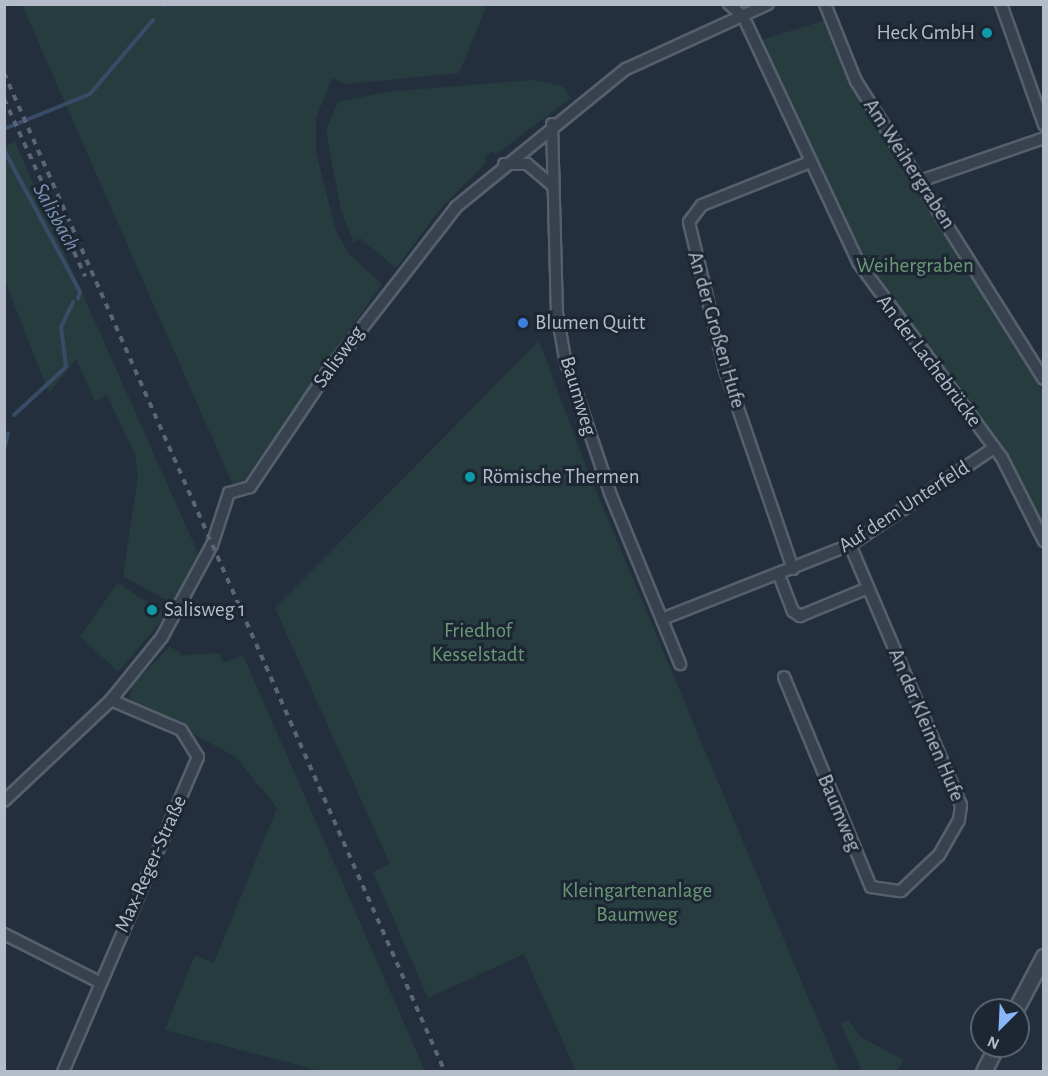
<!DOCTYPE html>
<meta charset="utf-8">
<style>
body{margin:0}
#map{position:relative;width:1048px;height:1076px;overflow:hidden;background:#242f3e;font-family:"Alegreya Sans",sans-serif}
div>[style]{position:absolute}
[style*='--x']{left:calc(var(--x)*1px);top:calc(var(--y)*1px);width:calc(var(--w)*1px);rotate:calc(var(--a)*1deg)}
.green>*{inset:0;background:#263c3f}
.stream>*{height:4px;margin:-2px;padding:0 2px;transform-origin:2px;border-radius:2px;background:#394c67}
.roads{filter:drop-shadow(2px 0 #565f6c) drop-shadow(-2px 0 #565f6c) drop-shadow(0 2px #565f6c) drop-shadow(0 -2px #565f6c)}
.minor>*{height:10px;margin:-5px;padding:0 5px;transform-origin:5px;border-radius:5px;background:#38414e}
.tertiary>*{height:14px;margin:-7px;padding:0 7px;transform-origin:7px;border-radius:7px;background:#38414e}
.rail>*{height:4px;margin-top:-2px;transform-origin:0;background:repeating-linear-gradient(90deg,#5a6575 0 6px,transparent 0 12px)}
.dots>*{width:16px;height:16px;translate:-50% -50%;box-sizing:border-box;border:3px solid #1d2633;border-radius:50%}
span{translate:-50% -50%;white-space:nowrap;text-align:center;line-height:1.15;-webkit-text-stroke:6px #1d2633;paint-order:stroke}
.poi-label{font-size:21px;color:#b4bcc9}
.right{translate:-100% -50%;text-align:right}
.left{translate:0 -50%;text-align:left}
.street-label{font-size:21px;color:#b4bcc9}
.park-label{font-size:21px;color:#6b9a76}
.water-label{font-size:22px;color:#7c92b1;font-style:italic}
.frame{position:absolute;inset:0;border:6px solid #b4bcc9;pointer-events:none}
.north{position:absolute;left:970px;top:998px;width:60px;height:60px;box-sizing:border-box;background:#1d2633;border:2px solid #59626f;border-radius:50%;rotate:204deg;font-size:16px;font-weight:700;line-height:24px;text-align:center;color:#b4bcc9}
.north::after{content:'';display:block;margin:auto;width:21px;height:27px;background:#8ab4f8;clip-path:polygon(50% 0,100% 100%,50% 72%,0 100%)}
</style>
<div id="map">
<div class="green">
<div style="clip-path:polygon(22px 5px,487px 5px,459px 73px,346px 84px,332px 78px,316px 118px,316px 152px,336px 231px,349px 254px,382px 284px,236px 492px)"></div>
<div style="clip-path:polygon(826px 20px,852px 83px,1043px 392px,1043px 531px,1018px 477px,859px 253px,761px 40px)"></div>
<div style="clip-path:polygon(533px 80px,562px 86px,571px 98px,495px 155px,492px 151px,484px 157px,487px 162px,442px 207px,396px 268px,360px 238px,354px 243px,341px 210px,326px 131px,338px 102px,385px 92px)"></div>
<div style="clip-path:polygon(15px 142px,198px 553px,173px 604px,123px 576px,138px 476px,135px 454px,107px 396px,95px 401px,76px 359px,49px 393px,5px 281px,5px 146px)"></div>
<div style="clip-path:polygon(539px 341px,587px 469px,839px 1071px,576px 1071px,524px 954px,428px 998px,373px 872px,390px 864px,275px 608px)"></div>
<div style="clip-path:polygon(118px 583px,167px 615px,118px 672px,80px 636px)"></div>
<div style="clip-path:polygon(170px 646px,183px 655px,220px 653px,223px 663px,243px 655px,425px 1071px,321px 1071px,165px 1030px,195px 955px,214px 963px,277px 808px,236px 757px,129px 699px,132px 685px)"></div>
<div style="clip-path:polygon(848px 1020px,861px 1037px,904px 1060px,897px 1071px,862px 1071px,841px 1024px)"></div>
</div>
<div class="stream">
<div style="--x:165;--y:5;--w:1;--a:-45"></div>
<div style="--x:4;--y:129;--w:93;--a:-22.1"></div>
<div style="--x:90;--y:94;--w:97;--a:-49.6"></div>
<div style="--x:4;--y:150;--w:161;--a:61.8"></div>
<div style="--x:80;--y:292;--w:7;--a:106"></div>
<div style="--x:14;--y:415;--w:71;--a:-42.7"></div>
<div style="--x:66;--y:367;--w:40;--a:-97.1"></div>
<div style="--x:61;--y:327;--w:28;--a:-64"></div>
<div style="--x:4;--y:449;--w:16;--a:-76"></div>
</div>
<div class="roads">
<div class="minor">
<div style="--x:729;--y:4;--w:18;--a:41"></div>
<div style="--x:743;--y:16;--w:272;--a:64.9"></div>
<div style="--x:858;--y:262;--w:243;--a:53.7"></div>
<div style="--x:1002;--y:458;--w:93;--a:63.2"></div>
<div style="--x:825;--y:4;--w:83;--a:68.1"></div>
<div style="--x:856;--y:81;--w:352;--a:57.8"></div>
<div style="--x:1001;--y:4;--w:128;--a:70.4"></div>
<div style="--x:552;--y:124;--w:189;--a:88.5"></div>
<div style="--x:557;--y:313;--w:47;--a:80.1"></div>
<div style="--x:565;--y:359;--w:141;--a:71.4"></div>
<div style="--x:610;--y:493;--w:185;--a:67.7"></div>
<div style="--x:504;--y:164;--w:23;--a:0"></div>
<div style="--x:527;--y:164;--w:33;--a:40"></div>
<div style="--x:920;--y:181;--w:131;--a:-19.1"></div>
<div style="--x:793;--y:569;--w:213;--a:-108.9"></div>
<div style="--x:724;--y:367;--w:149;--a:-103.6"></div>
<div style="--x:689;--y:222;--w:21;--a:-53"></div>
<div style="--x:702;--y:205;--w:116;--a:-21.7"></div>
<div style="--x:779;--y:575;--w:39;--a:69"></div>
<div style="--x:793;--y:611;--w:9;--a:36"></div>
<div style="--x:800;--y:616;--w:74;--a:-22.4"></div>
<div style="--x:662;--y:619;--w:202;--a:-21.5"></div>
<div style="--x:850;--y:545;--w:174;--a:-34"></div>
<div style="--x:784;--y:677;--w:227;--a:67.5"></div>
<div style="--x:871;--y:887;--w:30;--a:8"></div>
<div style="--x:901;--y:891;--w:52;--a:-43.5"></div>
<div style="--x:939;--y:855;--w:40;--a:-60.3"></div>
<div style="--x:959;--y:820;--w:15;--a:-82"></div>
<div style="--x:961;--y:805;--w:283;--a:-113.1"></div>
<div style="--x:4;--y:801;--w:147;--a:-43.3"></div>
<div style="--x:111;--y:700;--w:81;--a:-51"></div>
<div style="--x:162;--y:637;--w:105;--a:-61.5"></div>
<div style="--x:212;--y:545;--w:55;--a:-71.9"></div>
<div style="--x:229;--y:493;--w:22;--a:-16"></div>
<div style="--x:250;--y:487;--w:138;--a:-56"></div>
<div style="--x:327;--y:373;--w:210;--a:-52.1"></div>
<div style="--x:456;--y:207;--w:219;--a:-39.1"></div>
<div style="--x:626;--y:69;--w:156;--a:-24.6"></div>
<div style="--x:4;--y:934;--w:106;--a:26.8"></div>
<div style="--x:63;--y:1072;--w:343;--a:-66.8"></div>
<div style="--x:198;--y:757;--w:32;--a:-122"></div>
<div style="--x:181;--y:730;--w:76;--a:-156.8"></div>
</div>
<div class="tertiary">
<div style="--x:1016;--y:1010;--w:60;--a:-62.2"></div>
<div style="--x:984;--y:1072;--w:29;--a:-63"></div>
</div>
</div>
<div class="rail">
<div style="--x:4;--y:73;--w:1092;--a:66.18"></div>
<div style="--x:4;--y:99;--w:195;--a:65.4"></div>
</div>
<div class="dots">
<div style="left:987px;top:33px;background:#0f9aa8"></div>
<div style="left:523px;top:323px;background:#3f7fe0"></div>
<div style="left:470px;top:477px;background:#0f9aa8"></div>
<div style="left:152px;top:610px;background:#0f9aa8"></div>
</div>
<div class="poi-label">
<span class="right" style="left:975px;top:33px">Heck GmbH</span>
<span class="left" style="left:535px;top:323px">Blumen Quitt</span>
<span class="left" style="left:482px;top:477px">Römische Thermen</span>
<span class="left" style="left:164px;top:610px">Salisweg 1</span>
</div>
<div class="street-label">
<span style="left:909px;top:164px;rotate:57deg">Am Weihergraben</span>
<span style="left:716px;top:330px;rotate:74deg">An der Großen Hufe</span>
<span style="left:339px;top:357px;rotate:-54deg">Salisweg</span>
<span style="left:929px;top:361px;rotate:53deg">An der Lachebrücke</span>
<span style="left:578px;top:396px;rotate:73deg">Baumweg</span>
<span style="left:904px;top:507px;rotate:-33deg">Auf dem Unterfeld</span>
<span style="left:926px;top:725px;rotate:67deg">An der Kleinen Hufe</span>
<span style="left:839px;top:813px;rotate:67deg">Baumweg</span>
<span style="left:151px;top:864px;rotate:-66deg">Max-Reger-Straße</span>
</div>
<div class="park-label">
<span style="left:915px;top:266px">Weihergraben</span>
<span style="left:478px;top:643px">Friedhof<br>Kesselstadt</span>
<span style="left:637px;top:903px">Kleingartenanlage<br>Baumweg</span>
</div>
<div class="water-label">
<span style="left:56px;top:217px;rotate:61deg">Salisbach</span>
</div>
<div class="frame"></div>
<div class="north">N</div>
</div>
